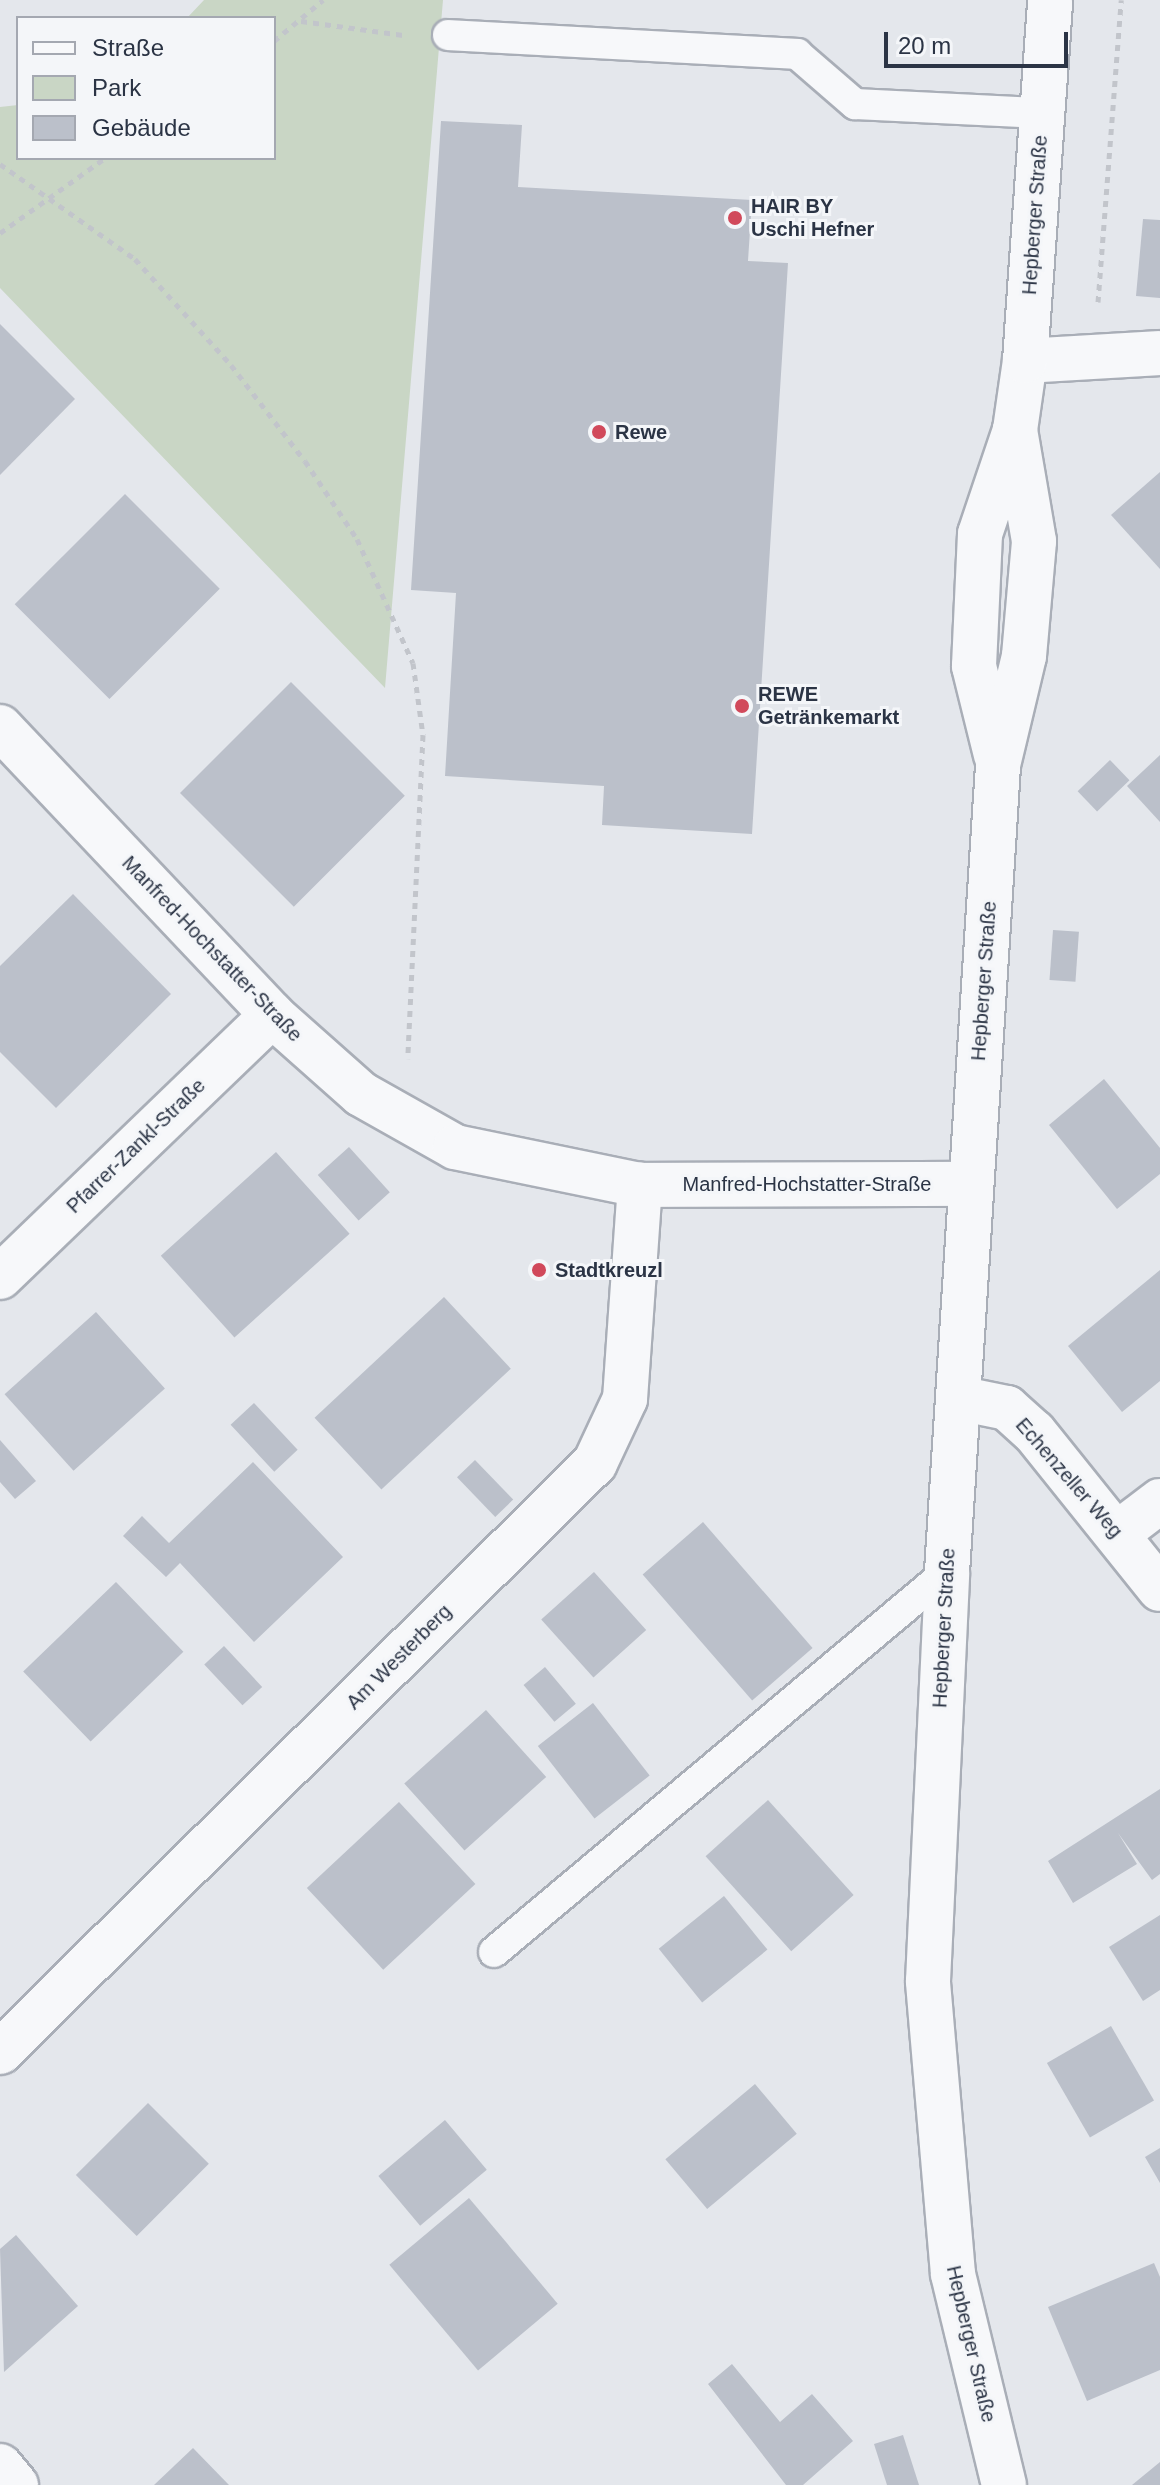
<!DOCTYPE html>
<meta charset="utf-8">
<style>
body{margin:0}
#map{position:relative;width:1160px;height:2485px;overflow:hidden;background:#e4e7ec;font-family:Helvetica,sans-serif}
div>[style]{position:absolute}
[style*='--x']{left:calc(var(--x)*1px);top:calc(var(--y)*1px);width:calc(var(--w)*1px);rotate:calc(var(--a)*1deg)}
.green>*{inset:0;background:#c9d6c5}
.building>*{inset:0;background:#bbc0ca;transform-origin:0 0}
.path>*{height:5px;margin-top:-2.5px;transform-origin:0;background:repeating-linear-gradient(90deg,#c2c5cb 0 6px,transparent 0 12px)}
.roads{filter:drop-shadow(2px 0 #a9aeb7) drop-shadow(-2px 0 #a9aeb7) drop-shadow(0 2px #a9aeb7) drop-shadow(0 -2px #a9aeb7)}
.service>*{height:30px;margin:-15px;padding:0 15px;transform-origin:15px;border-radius:15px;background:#f7f8fa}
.minor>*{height:44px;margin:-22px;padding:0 22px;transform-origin:22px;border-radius:22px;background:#f7f8fa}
.tertiary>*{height:44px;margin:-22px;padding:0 22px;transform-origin:22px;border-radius:22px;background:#f7f8fa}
.dots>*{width:22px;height:22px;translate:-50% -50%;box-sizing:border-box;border:4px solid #f4f6f9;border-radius:50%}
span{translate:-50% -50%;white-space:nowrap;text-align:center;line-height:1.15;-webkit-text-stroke:6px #f4f6f9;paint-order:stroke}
.poi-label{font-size:20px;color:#2b3445;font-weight:700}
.left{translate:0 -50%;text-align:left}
.street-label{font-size:20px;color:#2b3445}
.legend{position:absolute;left:16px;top:16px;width:260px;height:144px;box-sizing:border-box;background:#f4f6f9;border:2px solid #a4a8b1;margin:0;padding:10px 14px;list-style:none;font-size:24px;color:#2b3445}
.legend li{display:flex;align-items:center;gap:16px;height:40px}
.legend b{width:40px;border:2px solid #a4a8b1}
.scale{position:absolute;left:884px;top:32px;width:184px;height:36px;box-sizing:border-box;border:4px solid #2b3445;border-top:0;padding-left:10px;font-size:24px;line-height:28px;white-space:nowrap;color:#2b3445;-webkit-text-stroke:6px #f4f6f9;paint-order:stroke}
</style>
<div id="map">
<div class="green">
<div style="clip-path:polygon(204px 0,443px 0,385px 688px,0 288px,0 107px,18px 105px,18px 158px,274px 158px,274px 18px,187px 18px)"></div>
</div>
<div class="building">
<div style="clip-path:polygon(441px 121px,522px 125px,518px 187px,752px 200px,748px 261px,788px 263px,752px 834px,602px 825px,604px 786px,445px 776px,456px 593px,411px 590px)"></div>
<div style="clip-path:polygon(1143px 219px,1160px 220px,1160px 298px,1136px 296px)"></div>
<div style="clip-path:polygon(0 324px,75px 399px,0 475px)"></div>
<div style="clip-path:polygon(1160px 472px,1160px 569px,1111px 515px)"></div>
<div style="left:125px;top:494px;width:134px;height:156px;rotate:45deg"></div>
<div style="left:291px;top:682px;width:161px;height:157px;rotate:45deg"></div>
<div style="clip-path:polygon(1160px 755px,1160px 822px,1127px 786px)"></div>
<div style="left:1110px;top:760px;width:28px;height:45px;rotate:46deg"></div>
<div style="clip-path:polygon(73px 894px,171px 994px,56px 1108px,0 1052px,0 966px)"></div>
<div style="left:1053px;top:930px;width:26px;height:50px;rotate:4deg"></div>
<div style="clip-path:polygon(1104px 1079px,1160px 1148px,1160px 1174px,1117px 1209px,1049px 1125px)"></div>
<div style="left:349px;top:1147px;width:61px;height:42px;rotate:48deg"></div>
<div style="left:276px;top:1152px;width:110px;height:155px;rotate:48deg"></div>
<div style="clip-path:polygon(1160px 1270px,1160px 1381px,1122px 1412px,1068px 1346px)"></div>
<div style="left:444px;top:1297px;width:98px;height:177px;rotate:47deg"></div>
<div style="left:96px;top:1312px;width:103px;height:123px;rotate:48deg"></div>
<div style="left:254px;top:1403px;width:64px;height:32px;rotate:47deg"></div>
<div style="clip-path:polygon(0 1440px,36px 1481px,15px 1499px,0 1482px)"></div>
<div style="left:475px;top:1460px;width:55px;height:25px;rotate:46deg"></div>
<div style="clip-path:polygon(253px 1462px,343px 1557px,254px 1642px,180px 1563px,166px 1577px,123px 1536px,142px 1516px,169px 1543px)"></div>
<div style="left:703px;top:1522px;width:167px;height:80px;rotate:49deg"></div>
<div style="left:594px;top:1572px;width:78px;height:71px;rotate:48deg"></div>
<div style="left:116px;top:1582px;width:97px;height:129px;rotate:46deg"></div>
<div style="left:224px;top:1646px;width:56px;height:27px;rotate:47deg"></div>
<div style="left:545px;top:1667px;width:48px;height:28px;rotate:50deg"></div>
<div style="left:593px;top:1703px;width:92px;height:70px;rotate:52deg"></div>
<div style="left:486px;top:1710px;width:90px;height:110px;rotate:48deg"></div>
<div style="clip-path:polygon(1160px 1789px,1160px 1874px,1152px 1880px,1118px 1833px,1137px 1864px,1073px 1903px,1048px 1861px)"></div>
<div style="left:768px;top:1800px;width:128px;height:84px;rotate:48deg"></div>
<div style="left:399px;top:1802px;width:112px;height:126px;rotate:47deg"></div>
<div style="left:724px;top:1896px;width:69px;height:84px;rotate:51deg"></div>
<div style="clip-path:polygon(1160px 1915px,1160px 1990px,1143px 2001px,1109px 1947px)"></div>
<div style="left:1111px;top:2026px;width:86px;height:74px;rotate:60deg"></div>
<div style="left:755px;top:2084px;width:65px;height:117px;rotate:50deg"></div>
<div style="left:148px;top:2103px;width:86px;height:102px;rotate:45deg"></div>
<div style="left:445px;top:2120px;width:65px;height:87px;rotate:50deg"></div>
<div style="clip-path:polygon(1160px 2148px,1160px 2183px,1145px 2157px)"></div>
<div style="left:469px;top:2198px;width:138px;height:104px;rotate:50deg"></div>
<div style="clip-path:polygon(16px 2235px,78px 2306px,4px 2372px,0 2249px)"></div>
<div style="clip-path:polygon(1154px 2263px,1160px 2277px,1160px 2370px,1087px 2401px,1048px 2307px)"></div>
<div style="clip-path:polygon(732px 2364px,780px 2422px,812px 2394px,853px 2441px,803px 2485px,786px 2485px,708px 2384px)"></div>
<div style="clip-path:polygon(903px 2435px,919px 2485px,887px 2485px,874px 2444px)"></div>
<div style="clip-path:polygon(193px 2448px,229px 2485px,154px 2485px)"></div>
<div style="clip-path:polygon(1160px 2462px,1160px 2485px,1132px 2485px)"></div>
</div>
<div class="path">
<div style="--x:301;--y:21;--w:103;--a:7.8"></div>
<div style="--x:274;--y:41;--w:64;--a:-39.9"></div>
<div style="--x:0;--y:164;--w:165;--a:35.1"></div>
<div style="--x:135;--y:259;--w:143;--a:47.8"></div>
<div style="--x:231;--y:365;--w:121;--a:52.4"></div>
<div style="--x:305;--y:461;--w:94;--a:56.3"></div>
<div style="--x:357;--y:539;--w:136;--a:65.7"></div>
<div style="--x:413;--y:663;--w:73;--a:82.1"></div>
<div style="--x:423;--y:735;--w:324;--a:92.7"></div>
<div style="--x:0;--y:233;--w:129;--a:-35.5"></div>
<div style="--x:1098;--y:302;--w:303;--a:-85.6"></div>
</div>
<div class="roads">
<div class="service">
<div style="--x:448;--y:35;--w:350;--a:3.1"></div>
<div style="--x:797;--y:54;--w:77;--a:40.8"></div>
<div style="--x:855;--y:104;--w:187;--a:2.8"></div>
<div style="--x:494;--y:1952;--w:591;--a:-39.99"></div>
</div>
<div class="minor">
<div style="--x:1025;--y:361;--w:135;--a:-3.4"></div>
<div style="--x:0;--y:727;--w:396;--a:46.6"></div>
<div style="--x:272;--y:1015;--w:119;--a:41.6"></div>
<div style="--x:361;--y:1094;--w:108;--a:29.4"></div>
<div style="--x:455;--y:1147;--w:189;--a:11.6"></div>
<div style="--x:640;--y:1185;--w:330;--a:-0.2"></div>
<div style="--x:0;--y:1277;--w:378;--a:-43.9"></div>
<div style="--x:958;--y:1398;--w:50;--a:11.5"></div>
<div style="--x:1007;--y:1408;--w:36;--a:42"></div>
<div style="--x:1034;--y:1432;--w:201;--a:51.3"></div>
<div style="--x:1118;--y:1533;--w:53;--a:-37.3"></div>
<div style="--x:0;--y:2052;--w:837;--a:-44.71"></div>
<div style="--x:595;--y:1463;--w:71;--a:-64.9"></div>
<div style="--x:625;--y:1399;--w:215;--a:-86"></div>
<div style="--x:0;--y:2466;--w:25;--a:50"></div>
</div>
<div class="tertiary">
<div style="--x:996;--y:755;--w:92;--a:-103.9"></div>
<div style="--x:974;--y:666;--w:132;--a:-87.4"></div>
<div style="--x:980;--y:534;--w:110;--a:-71.4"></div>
<div style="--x:1015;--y:430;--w:70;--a:-81.8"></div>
<div style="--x:1025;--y:361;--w:362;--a:-86"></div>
<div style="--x:1004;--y:2485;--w:217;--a:-103.6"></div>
<div style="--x:953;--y:2274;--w:294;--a:-94.9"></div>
<div style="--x:928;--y:1981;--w:409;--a:-87.3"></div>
<div style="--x:947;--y:1572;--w:809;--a:-86.38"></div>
<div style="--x:998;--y:765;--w:112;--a:-76.6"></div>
<div style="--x:1024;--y:656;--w:115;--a:-85"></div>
<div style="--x:1034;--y:541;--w:113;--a:-99.7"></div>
</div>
</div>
<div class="dots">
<div style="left:735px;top:218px;background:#d1495b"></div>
<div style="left:599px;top:432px;background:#d1495b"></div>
<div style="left:742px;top:706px;background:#d1495b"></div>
<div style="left:539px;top:1270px;background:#d1495b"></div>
</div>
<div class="poi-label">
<span class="left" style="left:751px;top:218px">HAIR BY<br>Uschi Hefner</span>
<span class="left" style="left:615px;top:432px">Rewe</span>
<span class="left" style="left:758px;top:706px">REWE<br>Getränkemarkt</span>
<span class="left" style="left:555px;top:1270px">Stadtkreuzl</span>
</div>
<div class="street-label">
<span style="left:1035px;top:215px;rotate:-86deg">Hepberger Straße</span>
<span style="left:212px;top:949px;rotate:46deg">Manfred-Hochstatter-Straße</span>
<span style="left:984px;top:981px;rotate:-86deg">Hepberger Straße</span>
<span style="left:136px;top:1146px;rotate:-44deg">Pfarrer-Zankl-Straße</span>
<span style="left:807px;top:1184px">Manfred-Hochstatter-Straße</span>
<span style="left:1069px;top:1478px;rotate:49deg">Echenzeller Weg</span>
<span style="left:944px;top:1628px;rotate:-87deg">Hepberger Straße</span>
<span style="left:399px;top:1657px;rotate:-45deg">Am Westerberg</span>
<span style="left:971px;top:2344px;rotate:77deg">Hepberger Straße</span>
</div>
<ul class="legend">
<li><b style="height:10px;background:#f7f8fa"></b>Straße</li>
<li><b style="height:22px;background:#c9d6c5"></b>Park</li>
<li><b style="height:22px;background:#bbc0ca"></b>Gebäude</li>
</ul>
<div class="scale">20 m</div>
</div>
